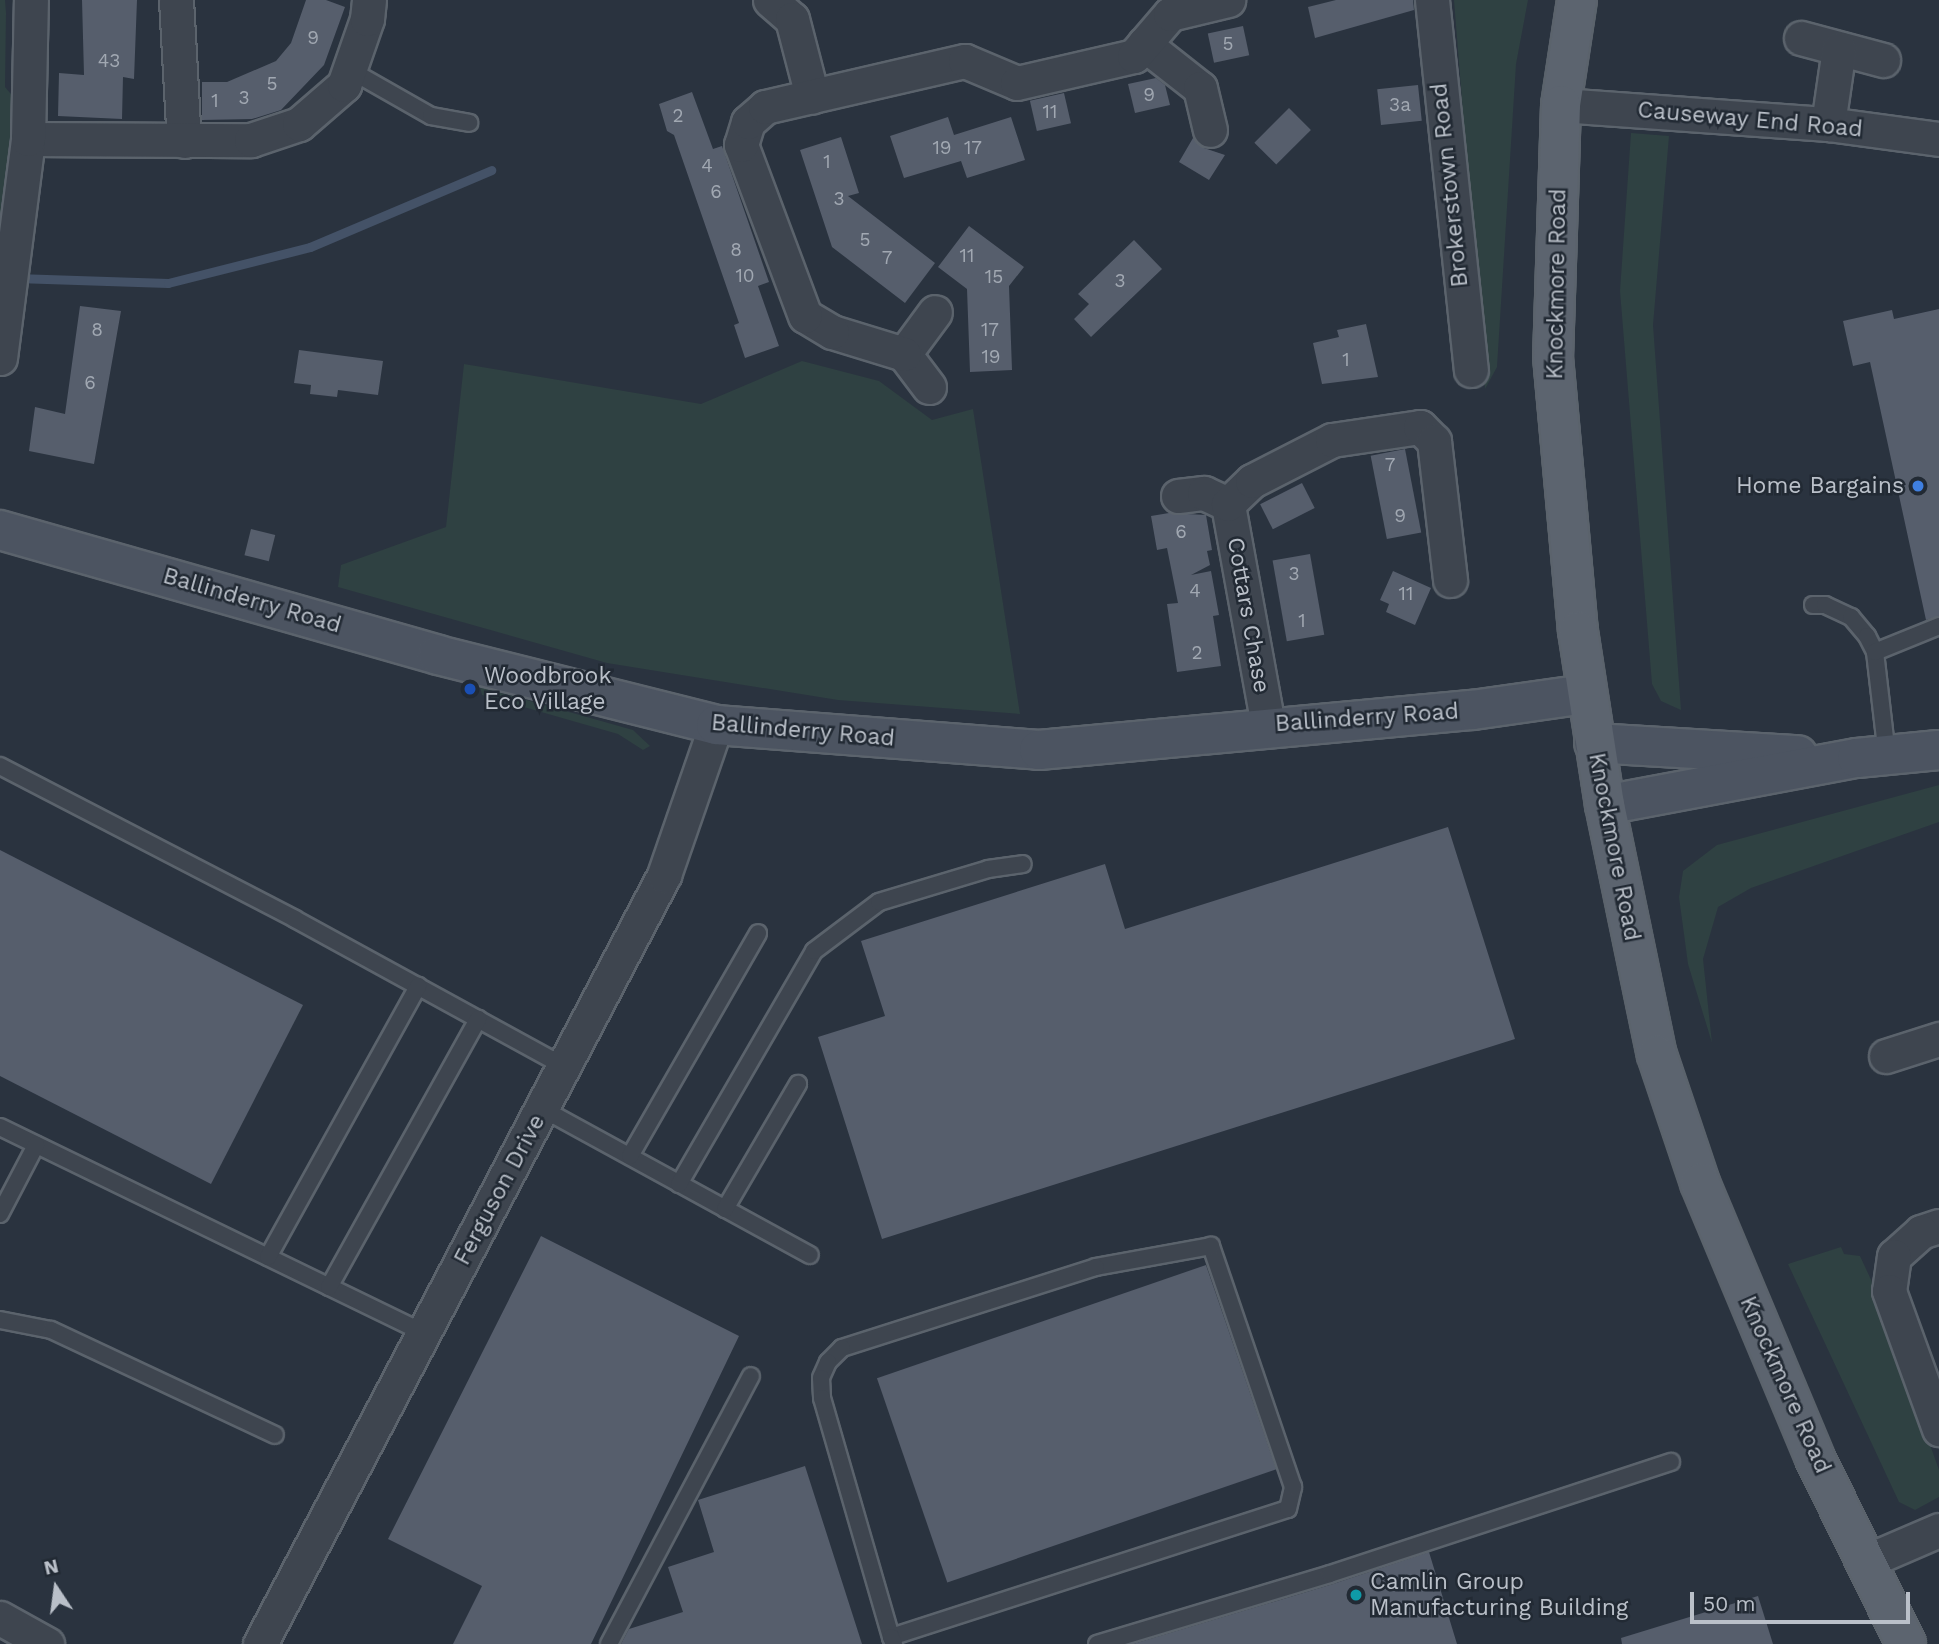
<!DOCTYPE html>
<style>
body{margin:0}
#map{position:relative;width:1939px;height:1644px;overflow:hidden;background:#2a333f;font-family:"Work Sans",sans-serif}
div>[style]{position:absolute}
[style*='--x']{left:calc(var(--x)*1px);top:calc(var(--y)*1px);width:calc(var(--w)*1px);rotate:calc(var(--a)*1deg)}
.green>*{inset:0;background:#2f4142}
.stream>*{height:9px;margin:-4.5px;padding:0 4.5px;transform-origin:4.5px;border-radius:4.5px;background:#445267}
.building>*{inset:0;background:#565e6c;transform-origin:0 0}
.roads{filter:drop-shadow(2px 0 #5b636c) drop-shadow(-2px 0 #5b636c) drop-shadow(0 2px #5b636c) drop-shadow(0 -2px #5b636c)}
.lane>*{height:16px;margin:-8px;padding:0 8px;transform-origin:8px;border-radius:8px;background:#3e454f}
.street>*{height:33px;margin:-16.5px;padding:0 16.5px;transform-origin:16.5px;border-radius:16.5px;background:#3e454f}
.secondary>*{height:38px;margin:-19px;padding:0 19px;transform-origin:19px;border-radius:19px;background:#4c5461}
.primary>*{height:38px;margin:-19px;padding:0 19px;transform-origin:19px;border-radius:19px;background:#5c646f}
.dots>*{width:19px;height:19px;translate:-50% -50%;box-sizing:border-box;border:4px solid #222a34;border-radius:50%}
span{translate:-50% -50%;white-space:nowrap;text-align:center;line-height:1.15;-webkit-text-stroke:5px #222a34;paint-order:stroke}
.number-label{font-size:19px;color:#a1a8b2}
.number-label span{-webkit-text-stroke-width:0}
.street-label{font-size:23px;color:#bac0c9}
.poi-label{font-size:23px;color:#bac0c9}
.right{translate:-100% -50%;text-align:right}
.left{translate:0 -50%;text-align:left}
.north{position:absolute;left:21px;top:1553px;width:70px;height:70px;-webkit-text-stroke:5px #222a34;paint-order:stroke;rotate:347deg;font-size:19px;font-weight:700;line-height:28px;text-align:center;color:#bac0c9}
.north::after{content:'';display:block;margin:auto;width:24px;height:32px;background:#bac0c9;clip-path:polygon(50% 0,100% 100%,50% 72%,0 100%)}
.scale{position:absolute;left:1690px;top:1592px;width:220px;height:32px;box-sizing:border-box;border:4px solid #bac0c9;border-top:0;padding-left:9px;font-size:21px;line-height:24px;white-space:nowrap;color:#bac0c9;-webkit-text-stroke:5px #222a34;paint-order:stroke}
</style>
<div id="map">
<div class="green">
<div style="clip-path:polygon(0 0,5px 0,6px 13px,5px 87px,16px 100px,0 276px)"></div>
<div style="clip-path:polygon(1454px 0,1528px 0,1516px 64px,1497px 367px,1485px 389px)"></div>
<div style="clip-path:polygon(1631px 133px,1669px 136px,1653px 325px,1681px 710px,1661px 701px,1652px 684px,1620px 291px)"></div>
<div style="clip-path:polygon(802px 361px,879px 381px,932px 420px,973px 409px,1020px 714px,838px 700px,607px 663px,338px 587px,341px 565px,446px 527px,464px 364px,701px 404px)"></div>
<div style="clip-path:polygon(480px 687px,633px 730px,650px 746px,643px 750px,618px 734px,482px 695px)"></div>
<div style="clip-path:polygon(1939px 785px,1939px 822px,1751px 888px,1718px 907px,1703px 959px,1712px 1043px,1688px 964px,1679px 897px,1683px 871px,1717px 845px)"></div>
<div style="clip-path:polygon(1841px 1247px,1844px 1254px,1860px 1256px,1873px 1284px,1939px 1470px,1939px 1497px,1915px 1510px,1899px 1502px,1788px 1264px)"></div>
</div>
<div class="stream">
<div style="--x:16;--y:278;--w:152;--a:1.9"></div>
<div style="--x:168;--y:283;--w:146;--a:-14.2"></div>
<div style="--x:310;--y:247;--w:197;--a:-23"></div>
</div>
<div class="building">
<div style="clip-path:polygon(82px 0,137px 0,134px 79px,123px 77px,122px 119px,58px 116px,59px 73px,84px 75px)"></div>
<div style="clip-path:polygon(306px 0,326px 0,345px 7px,324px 65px,281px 110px,252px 119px,202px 120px,202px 82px,227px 82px,276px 61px,291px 43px)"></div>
<div style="clip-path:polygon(1336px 0,1413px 0,1414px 10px,1315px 38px,1308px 7px)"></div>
<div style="left:1243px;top:26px;width:30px;height:36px;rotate:78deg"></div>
<div style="clip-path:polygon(1156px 78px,1165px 85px,1170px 105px,1135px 113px,1128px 84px)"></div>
<div style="left:1418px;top:85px;width:36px;height:41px;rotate:84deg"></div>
<div style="clip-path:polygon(692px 92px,713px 149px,722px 146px,769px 282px,758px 286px,779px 346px,745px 358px,734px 325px,739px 323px,674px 135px,667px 131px,659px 104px)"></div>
<div style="left:1064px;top:93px;width:31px;height:35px;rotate:77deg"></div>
<div style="left:1289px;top:108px;width:31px;height:49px;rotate:45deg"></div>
<div style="clip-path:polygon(948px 117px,954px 135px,1011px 117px,1025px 160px,967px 178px,961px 161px,904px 178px,890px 136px)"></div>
<div style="clip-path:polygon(841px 137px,859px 193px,848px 196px,935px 263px,905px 303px,832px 247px,800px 150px)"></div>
<div style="clip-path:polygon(1193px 138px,1204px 148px,1225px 155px,1209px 180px,1179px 162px)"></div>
<div style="clip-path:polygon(969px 226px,1024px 267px,1009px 286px,1012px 370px,970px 372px,967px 289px,938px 267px)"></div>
<div style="clip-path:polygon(1134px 240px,1162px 269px,1091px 337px,1074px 319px,1089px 304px,1078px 294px)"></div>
<div style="clip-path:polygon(80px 306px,121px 311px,94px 464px,29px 451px,35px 407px,65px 414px)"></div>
<div style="clip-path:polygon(1939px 309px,1939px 616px,1926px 620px,1870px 362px,1853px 366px,1843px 321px,1892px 310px,1894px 319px)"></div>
<div style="clip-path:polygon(1366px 324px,1378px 377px,1322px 384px,1313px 343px,1339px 337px,1337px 330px)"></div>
<div style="clip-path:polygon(299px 350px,383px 361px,378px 395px,338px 390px,337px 397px,310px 394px,311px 385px,294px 383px)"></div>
<div style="left:1405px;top:449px;width:85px;height:35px;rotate:79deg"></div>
<div style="left:1302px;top:483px;width:28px;height:47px;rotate:63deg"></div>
<div style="clip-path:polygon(1169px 513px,1206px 515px,1212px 550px,1207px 551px,1210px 565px,1191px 575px,1211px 571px,1219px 615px,1213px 616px,1221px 666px,1177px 672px,1167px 604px,1178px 603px,1167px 548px,1157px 550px,1151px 516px)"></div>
<div style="left:251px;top:529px;width:25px;height:27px;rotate:14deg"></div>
<div style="left:1310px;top:554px;width:82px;height:38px;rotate:80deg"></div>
<div style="clip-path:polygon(1393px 571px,1431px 588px,1415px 625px,1386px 612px,1389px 604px,1380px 600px)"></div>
<div style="clip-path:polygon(1448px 827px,1515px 1039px,882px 1239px,818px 1037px,885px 1016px,861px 941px,1105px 864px,1125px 929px)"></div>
<div style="clip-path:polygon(0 850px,303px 1005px,211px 1184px,0 1076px)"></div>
<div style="clip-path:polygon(541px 1236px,739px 1336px,591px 1644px,453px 1644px,482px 1586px,388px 1539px)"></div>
<div style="left:1206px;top:1265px;width:216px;height:348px;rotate:71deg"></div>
<div style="clip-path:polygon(805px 1466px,862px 1644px,621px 1644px,629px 1629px,683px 1612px,668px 1567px,714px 1552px,698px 1500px)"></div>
<div style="clip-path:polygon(1429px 1552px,1457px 1644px,1133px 1644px,1333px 1584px)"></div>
<div style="clip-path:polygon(1758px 1596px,1773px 1644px,1622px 1644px,1621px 1638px)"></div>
</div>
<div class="roads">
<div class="lane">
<div style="--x:350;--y:70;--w:93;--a:29.6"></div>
<div style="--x:431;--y:116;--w:39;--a:10"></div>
<div style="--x:1813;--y:605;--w:12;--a:0"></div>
<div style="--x:1825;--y:605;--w:29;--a:25"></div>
<div style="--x:1851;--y:617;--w:25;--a:50"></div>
<div style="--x:1867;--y:636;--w:18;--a:63"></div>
<div style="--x:1875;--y:652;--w:104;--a:83.4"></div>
<div style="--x:1875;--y:652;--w:69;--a:-22.1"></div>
<div style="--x:0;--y:766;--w:332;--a:27.4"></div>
<div style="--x:295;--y:919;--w:308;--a:28.7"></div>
<div style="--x:543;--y:1109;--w:304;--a:28.7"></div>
<div style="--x:0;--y:1127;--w:471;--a:25.9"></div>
<div style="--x:630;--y:1156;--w:257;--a:-60.1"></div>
<div style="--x:679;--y:1184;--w:269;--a:-59.9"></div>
<div style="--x:814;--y:951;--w:81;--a:-37"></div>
<div style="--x:879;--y:902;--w:114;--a:-16.8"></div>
<div style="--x:988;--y:869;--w:35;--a:-8"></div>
<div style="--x:725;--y:1209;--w:145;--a:-59.7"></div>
<div style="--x:0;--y:1214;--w:78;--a:-62.4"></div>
<div style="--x:268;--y:1257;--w:310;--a:-61"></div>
<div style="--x:329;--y:1287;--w:307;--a:-60.9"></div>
<div style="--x:0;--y:1320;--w:52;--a:11.1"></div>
<div style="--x:51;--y:1330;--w:247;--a:25.1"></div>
<div style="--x:891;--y:1637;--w:417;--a:-17.9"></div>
<div style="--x:1288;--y:1509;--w:23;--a:-77"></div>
<div style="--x:1293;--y:1487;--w:255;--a:-108.8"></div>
<div style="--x:1211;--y:1246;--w:117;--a:169.7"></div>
<div style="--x:1096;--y:1267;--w:267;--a:162.3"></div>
<div style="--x:842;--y:1348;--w:20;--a:135"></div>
<div style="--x:828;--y:1362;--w:17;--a:114"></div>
<div style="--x:821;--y:1378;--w:20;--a:87"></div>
<div style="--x:822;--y:1398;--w:249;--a:73.9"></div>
<div style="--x:891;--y:1637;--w:8;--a:67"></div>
<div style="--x:609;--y:1644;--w:303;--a:-62.1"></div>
<div style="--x:1097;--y:1644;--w:243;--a:-16.7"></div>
<div style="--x:1330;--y:1574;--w:359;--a:-18.2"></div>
</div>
<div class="street">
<div style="--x:176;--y:0;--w:141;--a:86.8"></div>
<div style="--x:770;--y:0;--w:29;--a:41"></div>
<div style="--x:792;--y:19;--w:80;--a:75.4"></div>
<div style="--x:1432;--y:0;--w:372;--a:84"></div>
<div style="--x:1801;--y:38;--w:85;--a:15"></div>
<div style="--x:1144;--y:44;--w:71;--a:38.2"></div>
<div style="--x:1200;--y:88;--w:43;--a:76.6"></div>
<div style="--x:1561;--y:105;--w:268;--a:4.1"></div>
<div style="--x:1828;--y:124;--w:112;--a:7.7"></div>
<div style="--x:1828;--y:124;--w:76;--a:-81.7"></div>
<div style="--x:28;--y:139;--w:223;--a:0.3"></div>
<div style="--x:251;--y:140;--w:51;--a:-18.4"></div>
<div style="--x:299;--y:124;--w:60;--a:-40.9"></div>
<div style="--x:344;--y:85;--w:70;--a:-70.8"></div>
<div style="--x:367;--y:19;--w:19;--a:-84"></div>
<div style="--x:904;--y:354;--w:52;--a:-53.6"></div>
<div style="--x:0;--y:358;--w:221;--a:-82.7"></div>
<div style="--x:28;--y:139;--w:139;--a:-88.8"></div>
<div style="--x:929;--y:387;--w:41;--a:-127.1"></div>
<div style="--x:904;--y:354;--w:75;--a:-163"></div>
<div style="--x:832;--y:332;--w:31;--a:-149"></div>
<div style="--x:805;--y:316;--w:183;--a:-110.5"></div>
<div style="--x:741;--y:145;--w:24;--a:-73"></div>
<div style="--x:748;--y:122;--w:23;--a:-41"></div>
<div style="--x:765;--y:107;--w:205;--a:-13"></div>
<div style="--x:965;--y:61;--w:56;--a:22.9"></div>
<div style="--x:1017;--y:83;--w:120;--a:-13"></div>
<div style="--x:1134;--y:56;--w:55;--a:-49.4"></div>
<div style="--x:1170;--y:14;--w:60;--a:-13.6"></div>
<div style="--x:1178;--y:496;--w:26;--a:-7"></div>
<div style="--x:1204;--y:493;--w:26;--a:25"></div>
<div style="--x:1268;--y:725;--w:225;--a:-100.3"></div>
<div style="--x:1228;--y:504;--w:33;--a:-44"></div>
<div style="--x:1252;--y:481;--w:90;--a:-27.1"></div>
<div style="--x:1332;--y:440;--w:89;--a:-8.4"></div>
<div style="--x:1420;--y:427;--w:20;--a:45"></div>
<div style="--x:1434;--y:441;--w:140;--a:83.4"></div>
<div style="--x:1886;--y:1056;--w:56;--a:-17.8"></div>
<div style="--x:1939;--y:1226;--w:19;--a:162"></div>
<div style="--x:1921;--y:1232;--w:36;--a:138"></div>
<div style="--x:1894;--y:1256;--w:35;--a:98"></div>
<div style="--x:1889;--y:1291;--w:147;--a:70.1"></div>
<div style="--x:1867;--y:1561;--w:78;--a:-23.3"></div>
<div style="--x:0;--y:1618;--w:54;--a:29"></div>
<div style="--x:260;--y:1644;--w:869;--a:-62.28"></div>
<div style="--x:664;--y:875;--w:159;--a:-70.9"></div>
</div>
<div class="secondary">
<div style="--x:0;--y:530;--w:455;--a:15.9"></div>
<div style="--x:438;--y:655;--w:287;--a:14.1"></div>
<div style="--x:716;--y:725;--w:324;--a:4.4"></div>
<div style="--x:1039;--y:750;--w:436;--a:-5.3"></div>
<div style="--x:1473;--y:710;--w:114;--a:-8.1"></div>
<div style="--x:1594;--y:743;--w:204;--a:3.4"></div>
<div style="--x:1605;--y:805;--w:256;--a:-10.6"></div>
<div style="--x:1857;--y:758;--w:82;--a:-5.6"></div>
</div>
<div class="primary">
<div style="--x:1577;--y:0;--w:106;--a:98.7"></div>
<div style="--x:1561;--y:105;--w:252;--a:91.8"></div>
<div style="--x:1553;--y:357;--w:275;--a:84.8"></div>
<div style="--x:1578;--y:631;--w:176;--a:81.2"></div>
<div style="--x:1605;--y:805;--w:255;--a:78.3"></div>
<div style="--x:1657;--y:1055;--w:135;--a:71.4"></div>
<div style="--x:1700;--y:1183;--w:296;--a:67.3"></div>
<div style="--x:1814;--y:1456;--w:209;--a:63.9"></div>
</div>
</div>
<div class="dots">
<div style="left:1918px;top:486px;background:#3f7fe0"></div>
<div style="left:470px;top:689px;background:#1a4fb4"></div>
<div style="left:1356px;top:1595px;background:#0f9aa8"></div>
</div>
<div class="number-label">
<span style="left:313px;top:38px">9</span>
<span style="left:1228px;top:44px">5</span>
<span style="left:109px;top:61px">43</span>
<span style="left:272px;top:84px">5</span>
<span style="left:1149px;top:95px">9</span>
<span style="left:244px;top:98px">3</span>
<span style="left:215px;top:101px">1</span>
<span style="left:1400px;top:105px">3a</span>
<span style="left:1050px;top:112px">11</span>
<span style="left:678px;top:116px">2</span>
<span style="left:942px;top:148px">19</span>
<span style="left:973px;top:148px">17</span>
<span style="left:827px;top:162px">1</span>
<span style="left:707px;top:166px">4</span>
<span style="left:716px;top:192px">6</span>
<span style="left:839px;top:199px">3</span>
<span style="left:865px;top:240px">5</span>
<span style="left:736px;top:250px">8</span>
<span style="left:967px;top:256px">11</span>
<span style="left:887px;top:258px">7</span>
<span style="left:745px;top:276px">10</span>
<span style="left:994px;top:277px">15</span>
<span style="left:1120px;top:281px">3</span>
<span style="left:97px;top:330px">8</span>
<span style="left:990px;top:330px">17</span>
<span style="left:991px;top:357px">19</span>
<span style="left:1346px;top:360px">1</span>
<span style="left:90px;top:383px">6</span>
<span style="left:1390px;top:465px">7</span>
<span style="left:1400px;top:516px">9</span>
<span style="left:1181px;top:532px">6</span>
<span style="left:1294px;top:574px">3</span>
<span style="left:1195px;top:591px">4</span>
<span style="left:1406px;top:594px">11</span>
<span style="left:1302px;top:621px">1</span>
<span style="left:1197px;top:653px">2</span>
</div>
<div class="street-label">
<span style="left:1750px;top:120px;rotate:5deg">Causeway End Road</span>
<span style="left:1450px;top:185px;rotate:-96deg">Brokerstown Road</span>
<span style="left:1557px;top:284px;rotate:-89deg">Knockmore Road</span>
<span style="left:252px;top:601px;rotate:16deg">Ballinderry Road</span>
<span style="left:1248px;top:615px;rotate:80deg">Cottars Chase</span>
<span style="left:1367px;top:718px;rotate:-4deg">Ballinderry Road</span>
<span style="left:803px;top:731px;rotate:5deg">Ballinderry Road</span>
<span style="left:1614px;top:847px;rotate:79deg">Knockmore Road</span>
<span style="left:500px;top:1190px;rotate:-62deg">Ferguson Drive</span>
<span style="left:1785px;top:1385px;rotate:66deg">Knockmore Road</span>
</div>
<div class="poi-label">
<span class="right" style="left:1904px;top:486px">Home Bargains</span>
<span class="left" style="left:484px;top:689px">Woodbrook<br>Eco Village</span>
<span class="left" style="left:1370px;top:1595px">Camlin Group<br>Manufacturing Building</span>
</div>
<div class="north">N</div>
<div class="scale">50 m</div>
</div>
